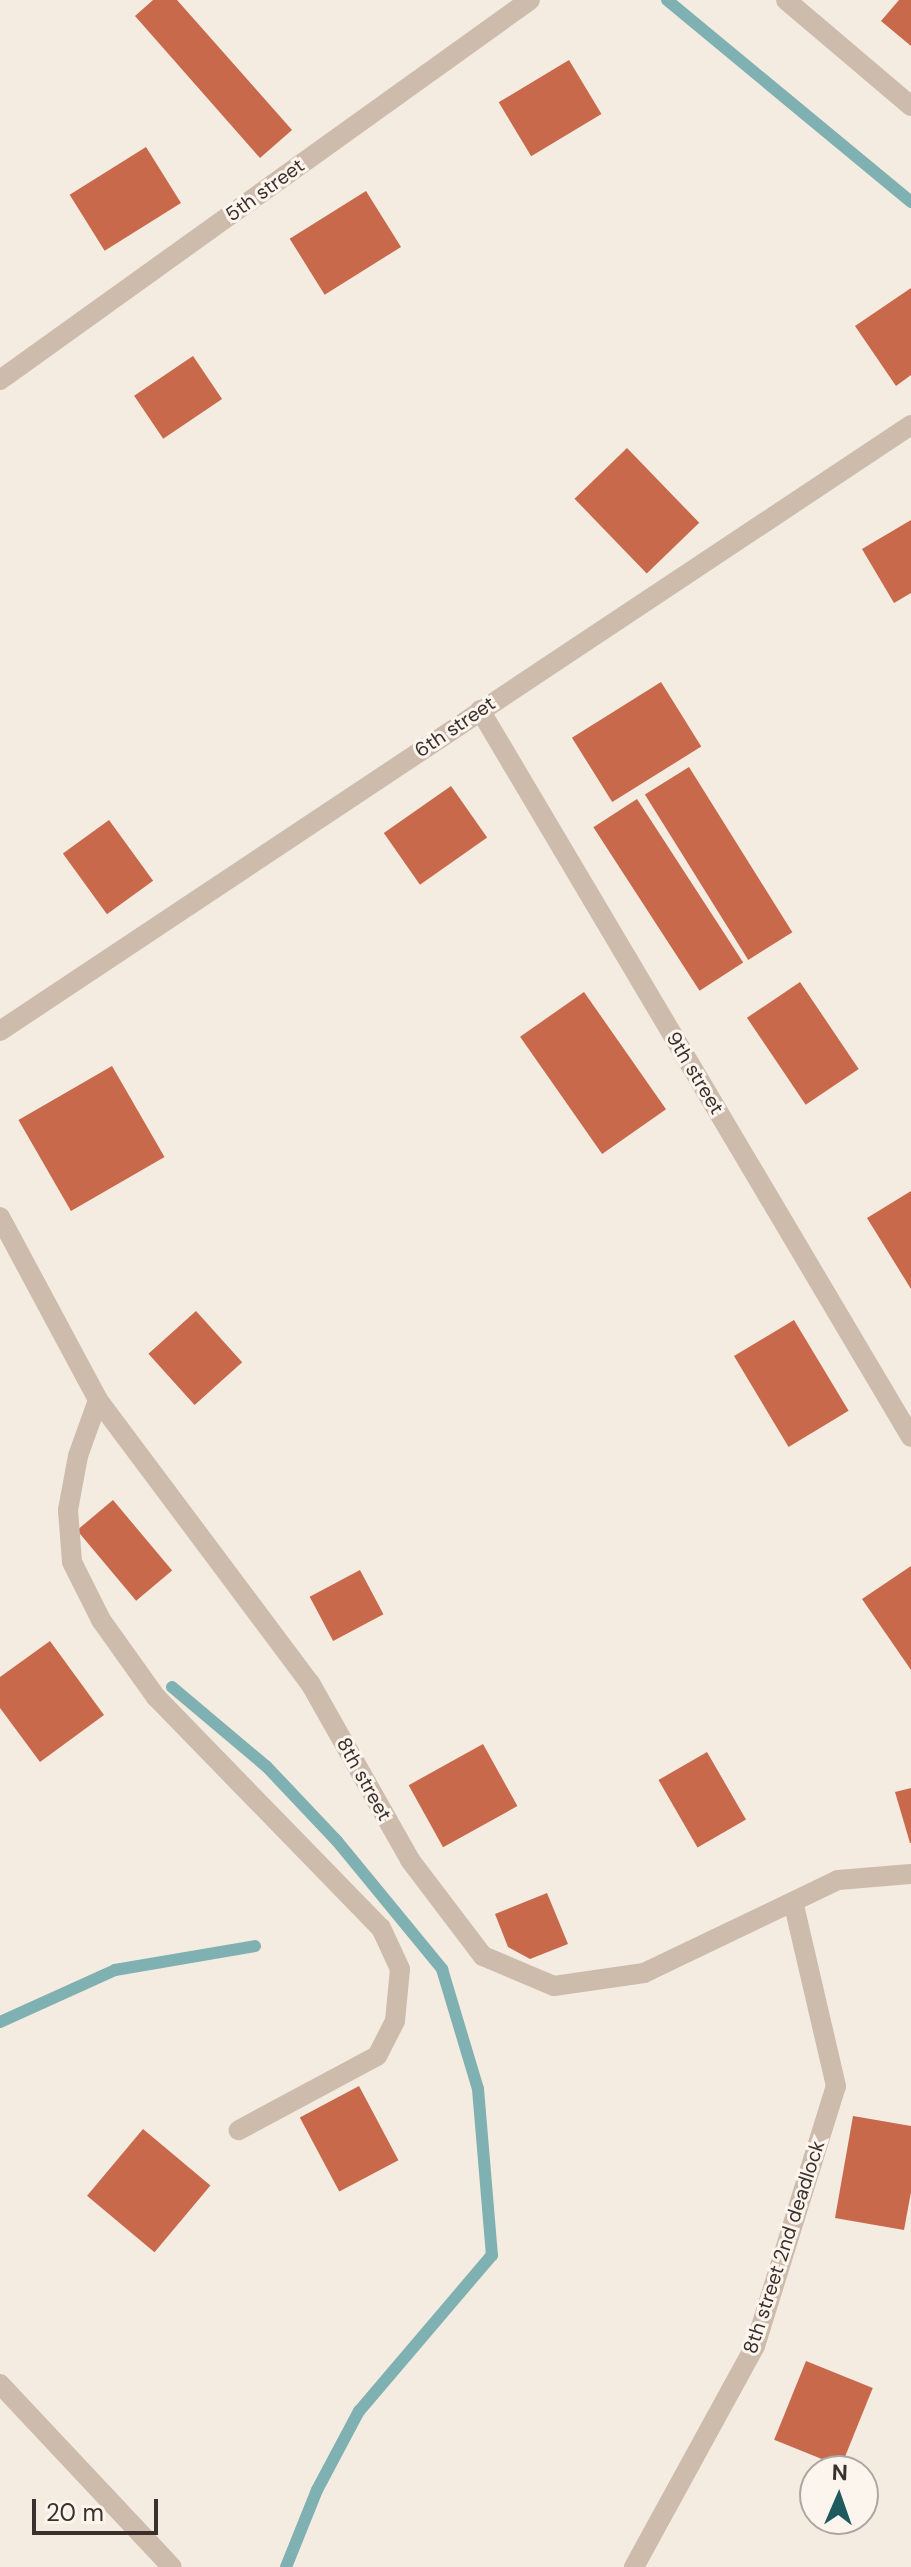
<!DOCTYPE html>
<style>
body{margin:0}
#map{position:relative;width:911px;height:2567px;overflow:hidden;background:#f4ebe1;font-family:"DM Sans",sans-serif}
div>[style]{position:absolute}
[style*='--x']{left:calc(var(--x)*1px);top:calc(var(--y)*1px);width:calc(var(--w)*1px);rotate:calc(var(--a)*1deg)}
.stream>*{height:12px;margin:-6px;padding:0 6px;transform-origin:6px;border-radius:6px;background:#7fb0b2}
.building>*{inset:0;background:#c8694b;transform-origin:0 0}
.street>*{height:20px;margin:-10px;padding:0 10px;transform-origin:10px;border-radius:10px;background:#cdbbac}
span{translate:-50% -50%;white-space:nowrap;text-align:center;line-height:1.15;-webkit-text-stroke:6px #fbf5ee;paint-order:stroke}
.street-label{font-size:20px;color:#3b302b}
.north{position:absolute;left:799px;top:2455px;width:80px;height:80px;box-sizing:border-box;background:#fbf5ee;border:2px solid #aea6a0;border-radius:50%;rotate:2deg;font-size:22px;font-weight:700;line-height:32px;text-align:center;color:#3b302b}
.north::after{content:'';display:block;margin:auto;width:28px;height:36px;background:#1f5a5e;clip-path:polygon(50% 0,100% 100%,50% 72%,0 100%)}
.scale{position:absolute;left:32px;top:2499px;width:126px;height:36px;box-sizing:border-box;border:4px solid #3b302b;border-top:0;padding-left:10px;font-size:24px;line-height:28px;white-space:nowrap;color:#3b302b;-webkit-text-stroke:6px #fbf5ee;paint-order:stroke}
</style>
<div id="map">
<div class="stream">
<div style="--x:667;--y:0;--w:317;--a:39.6"></div>
<div style="--x:172;--y:1687;--w:124;--a:40.1"></div>
<div style="--x:267;--y:1767;--w:102;--a:46.6"></div>
<div style="--x:337;--y:1841;--w:166;--a:50.6"></div>
<div style="--x:442;--y:1969;--w:125;--a:73.3"></div>
<div style="--x:478;--y:2089;--w:167;--a:85.2"></div>
<div style="--x:492;--y:2255;--w:205;--a:130.4"></div>
<div style="--x:359;--y:2411;--w:89;--a:118"></div>
<div style="--x:317;--y:2490;--w:83;--a:111.9"></div>
<div style="--x:0;--y:2022;--w:126;--a:-24.3"></div>
<div style="--x:115;--y:1970;--w:142;--a:-9.7"></div>
</div>
<div class="building">
<div style="clip-path:polygon(153px 0,177px 0,292px 130px,260px 158px,135px 16px)"></div>
<div style="clip-path:polygon(899px 0,911px 0,911px 46px,881px 21px)"></div>
<div style="left:569px;top:60px;width:63px;height:82px;rotate:59deg"></div>
<div style="left:146px;top:147px;width:66px;height:90px;rotate:58deg"></div>
<div style="left:366px;top:191px;width:66px;height:90px;rotate:58deg"></div>
<div style="clip-path:polygon(911px 288px,911px 375px,896px 386px,855px 326px)"></div>
<div style="left:193px;top:356px;width:52px;height:71px;rotate:56deg"></div>
<div style="left:627px;top:448px;width:104px;height:73px;rotate:46deg"></div>
<div style="clip-path:polygon(911px 520px,911px 593px,894px 603px,862px 549px)"></div>
<div style="left:661px;top:682px;width:76px;height:105px;rotate:58deg"></div>
<div style="left:689px;top:767px;width:195px;height:52px;rotate:58deg"></div>
<div style="left:451px;top:786px;width:63px;height:82px;rotate:55deg"></div>
<div style="left:637px;top:799px;width:195px;height:52px;rotate:57deg"></div>
<div style="left:109px;top:820px;width:75px;height:57px;rotate:54deg"></div>
<div style="left:800px;top:982px;width:105px;height:64px;rotate:56deg"></div>
<div style="left:584px;top:992px;width:143px;height:78px;rotate:55deg"></div>
<div style="left:112px;top:1066px;width:105px;height:108px;rotate:60deg"></div>
<div style="clip-path:polygon(911px 1191px,911px 1289px,867px 1218px)"></div>
<div style="left:196px;top:1311px;width:69px;height:64px;rotate:48deg"></div>
<div style="left:794px;top:1320px;width:106px;height:70px;rotate:59deg"></div>
<div style="left:113px;top:1500px;width:92px;height:47px;rotate:50deg"></div>
<div style="clip-path:polygon(911px 1566px,911px 1670px,862px 1599px)"></div>
<div style="left:360px;top:1570px;width:50px;height:57px;rotate:62deg"></div>
<div style="clip-path:polygon(50px 1641px,104px 1715px,40px 1762px,0 1708px,0 1677px)"></div>
<div style="left:483px;top:1744px;width:71px;height:85px;rotate:61deg"></div>
<div style="left:707px;top:1752px;width:78px;height:56px;rotate:60deg"></div>
<div style="clip-path:polygon(911px 1788px,911px 1843px,910px 1843px,895px 1792px)"></div>
<div style="clip-path:polygon(547px 1893px,568px 1944px,530px 1959px,508px 1947px,495px 1914px)"></div>
<div style="left:359px;top:2086px;width:84px;height:67px;rotate:62deg"></div>
<div style="clip-path:polygon(853px 2116px,911px 2126px,911px 2192px,904px 2230px,835px 2218px)"></div>
<div style="left:143px;top:2129px;width:88px;height:87px;rotate:40deg"></div>
<div style="left:806px;top:2361px;width:72px;height:85px;rotate:22deg"></div>
</div>
<div class="street">
<div style="--x:786;--y:0;--w:164;--a:40.3"></div>
<div style="--x:0;--y:380;--w:652;--a:-35.64"></div>
<div style="--x:480;--y:710;--w:845;--a:59.34"></div>
<div style="--x:0;--y:1031;--w:1094;--a:-33.63"></div>
<div style="--x:0;--y:1217;--w:208;--a:61.8"></div>
<div style="--x:98;--y:1400;--w:354;--a:53.2"></div>
<div style="--x:310;--y:1683;--w:203;--a:60.5"></div>
<div style="--x:410;--y:1860;--w:121;--a:52.8"></div>
<div style="--x:483;--y:1956;--w:77;--a:22.9"></div>
<div style="--x:554;--y:1986;--w:91;--a:-8.2"></div>
<div style="--x:644;--y:1973;--w:215;--a:-25.6"></div>
<div style="--x:838;--y:1880;--w:73;--a:-4.7"></div>
<div style="--x:98;--y:1400;--w:59;--a:109.7"></div>
<div style="--x:78;--y:1456;--w:55;--a:100.5"></div>
<div style="--x:68;--y:1510;--w:52;--a:85.6"></div>
<div style="--x:72;--y:1562;--w:65;--a:63.4"></div>
<div style="--x:101;--y:1620;--w:95;--a:54.5"></div>
<div style="--x:156;--y:1697;--w:322;--a:45.8"></div>
<div style="--x:381;--y:1928;--w:45;--a:65.1"></div>
<div style="--x:400;--y:1969;--w:52;--a:95.5"></div>
<div style="--x:395;--y:2021;--w:39;--a:117"></div>
<div style="--x:377;--y:2056;--w:157;--a:151.8"></div>
<div style="--x:0;--y:2384;--w:251;--a:46.8"></div>
<div style="--x:634;--y:2567;--w:252;--a:-61.3"></div>
<div style="--x:755;--y:2346;--w:272;--a:-72.7"></div>
<div style="--x:836;--y:2086;--w:186;--a:-103.1"></div>
</div>
<div class="street-label">
<span style="left:265px;top:190px;rotate:-36deg">5th street</span>
<span style="left:455px;top:727px;rotate:-34deg">6th street</span>
<span style="left:695px;top:1073px;rotate:59deg">9th street</span>
<span style="left:364px;top:1779px;rotate:61deg">8th street</span>
<span style="left:784px;top:2247px;rotate:-72deg">8th street 2nd deadlock</span>
</div>
<div class="north">N</div>
<div class="scale">20 m</div>
</div>
